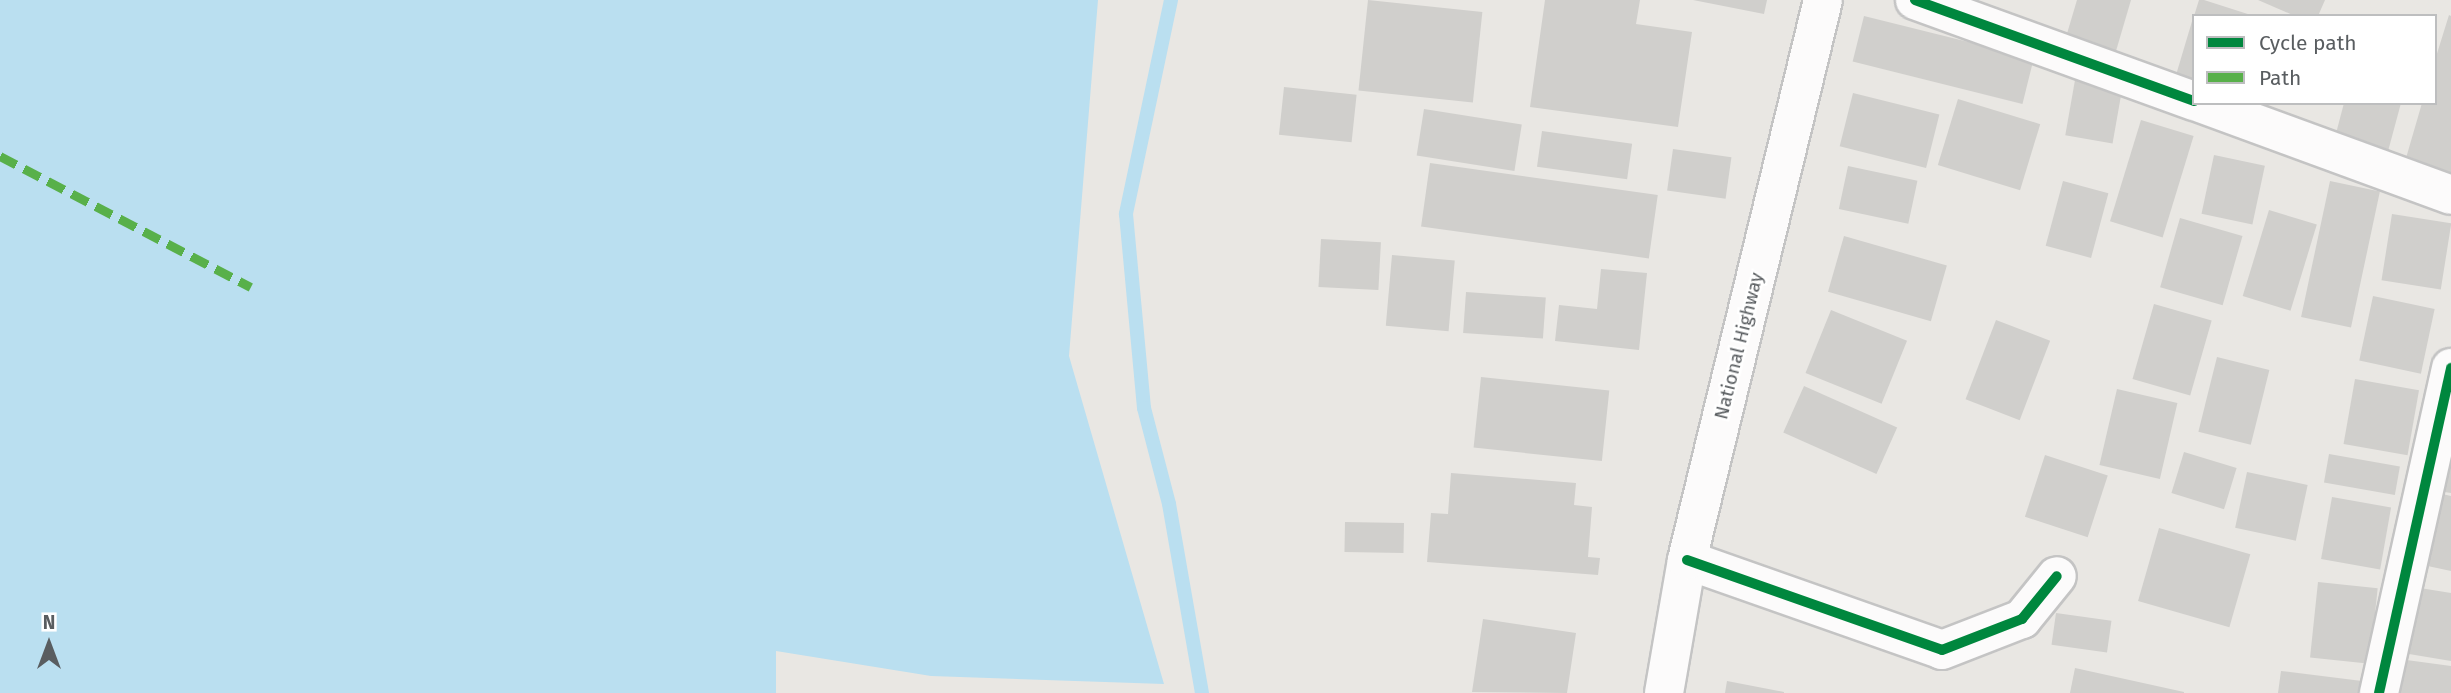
<!DOCTYPE html>
<style>
body{margin:0}
#map{position:relative;width:2451px;height:693px;overflow:hidden;background:#e9e7e3;font-family:"Fira Sans",sans-serif}
div>[style]{position:absolute}
[style*='--x']{left:calc(var(--x)*1px);top:calc(var(--y)*1px);width:calc(var(--w)*1px);rotate:calc(var(--a)*1deg)}
.water>*{inset:0;background:#badff0}
.stream>*{height:14px;margin:-7px;padding:0 7px;transform-origin:7px;border-radius:7px;background:#badff0}
.building>*{inset:0;background:#d0cfcc;transform-origin:0 0}
.roads{filter:drop-shadow(2px 0 #c4c4c4) drop-shadow(-2px 0 #c4c4c4) drop-shadow(0 2px #c4c4c4) drop-shadow(0 -2px #c4c4c4)}
.street>*{height:38px;margin:-19px;padding:0 19px;transform-origin:19px;border-radius:19px;background:#fcfbfb}
.secondary>*{height:38px;margin:-19px;padding:0 19px;transform-origin:19px;border-radius:19px;background:#fcfbfb}
.quiet>*{height:9px;margin-top:-4.5px;transform-origin:0;background:repeating-linear-gradient(90deg,#58b04a 0 18px,transparent 0 27px)}
.cycleway>*{height:10px;margin:-5px;padding:0 5px;transform-origin:5px;border-radius:5px;background:#00873e}
span{translate:-50% -50%;white-space:nowrap;text-align:center;line-height:1.15;-webkit-text-stroke:5px #fff;paint-order:stroke}
.street-label{font-size:19px;color:#595d60}
.legend{position:absolute;left:2192px;top:14px;width:245px;height:91px;box-sizing:border-box;background:#fff;border:2px solid #bdbebf;margin:0;padding:9px 12px;list-style:none;font-size:21px;color:#595d60}
.legend li{display:flex;align-items:center;gap:14px;height:35px}
.legend b{width:35px;border:2px solid #bdbebf}
.north{position:absolute;left:14px;top:609px;width:70px;height:70px;-webkit-text-stroke:5px #fff;paint-order:stroke;rotate:0deg;font-size:19px;font-weight:700;line-height:28px;text-align:center;color:#595d60}
.north::after{content:'';display:block;margin:auto;width:24px;height:32px;background:#595d60;clip-path:polygon(50% 0,100% 100%,50% 72%,0 100%)}
</style>
<div id="map">
<div class="water">
<div style="clip-path:polygon(0 0,1098px 0,1069px 356px,1164px 684px,931px 676px,776px 651px,776px 693px,0 693px)"></div>
</div>
<div class="stream">
<div style="--x:1171;--y:0;--w:219;--a:101.9"></div>
<div style="--x:1126;--y:214;--w:195;--a:84.7"></div>
<div style="--x:1144;--y:408;--w:99;--a:75.4"></div>
<div style="--x:1169;--y:504;--w:192;--a:80.1"></div>
</div>
<div class="building">
<div style="left:1368px;top:0;width:115px;height:91px;rotate:6deg"></div>
<div style="clip-path:polygon(1545px 0,1640px 0,1636px 24px,1692px 32px,1678px 127px,1530px 107px)"></div>
<div style="clip-path:polygon(1693px 0,1767px 0,1764px 14px)"></div>
<div style="clip-path:polygon(2077px 0,2131px 0,2116px 51px,2066px 37px)"></div>
<div style="clip-path:polygon(2199px 0,2204px 0,2254px 16px,2194px 16px)"></div>
<div style="clip-path:polygon(2258px 0,2325px 0,2318px 16px,2295px 16px)"></div>
<div style="clip-path:polygon(2449px 15px,2451px 16px,2451px 179px,2404px 165px,2422px 103px,2435px 103px,2435px 60px)"></div>
<div style="left:1864px;top:16px;width:175px;height:47px;rotate:14deg"></div>
<div style="clip-path:polygon(2193px 18px,2194px 18px,2194px 81px,2176px 75px)"></div>
<div style="left:2075px;top:80px;width:48px;height:56px;rotate:10deg"></div>
<div style="left:1284px;top:87px;width:73px;height:48px;rotate:6deg"></div>
<div style="left:1853px;top:93px;width:89px;height:55px;rotate:14deg"></div>
<div style="left:1958px;top:99px;width:86px;height:69px;rotate:17deg"></div>
<div style="clip-path:polygon(2344px 103px,2401px 103px,2387px 155px,2334px 141px)"></div>
<div style="left:1424px;top:109px;width:99px;height:47px;rotate:9deg"></div>
<div style="left:2141px;top:120px;width:55px;height:106px;rotate:17deg"></div>
<div style="left:1542px;top:131px;width:91px;height:36px;rotate:8deg"></div>
<div style="left:1673px;top:149px;width:59px;height:42px;rotate:8deg"></div>
<div style="left:2214px;top:155px;width:52px;height:60px;rotate:12deg"></div>
<div style="left:1430px;top:163px;width:230px;height:64px;rotate:8deg"></div>
<div style="left:1848px;top:166px;width:71px;height:44px;rotate:12deg"></div>
<div style="left:2063px;top:181px;width:47px;height:67px;rotate:15deg"></div>
<div style="left:2330px;top:181px;width:51px;height:139px;rotate:12deg"></div>
<div style="left:2269px;top:210px;width:50px;height:90px;rotate:17deg"></div>
<div style="left:2392px;top:214px;width:60px;height:67px;rotate:9deg"></div>
<div style="left:2180px;top:218px;width:65px;height:72px;rotate:16deg"></div>
<div style="left:1844px;top:236px;width:107px;height:58px;rotate:16deg"></div>
<div style="left:1321px;top:239px;width:60px;height:48px;rotate:3deg"></div>
<div style="left:1392px;top:255px;width:63px;height:71px;rotate:5deg"></div>
<div style="clip-path:polygon(1601px 269px,1647px 273px,1639px 350px,1555px 341px,1559px 305px,1597px 309px)"></div>
<div style="left:1466px;top:292px;width:80px;height:41px;rotate:4deg"></div>
<div style="left:2373px;top:296px;width:63px;height:66px;rotate:12deg"></div>
<div style="left:2154px;top:304px;width:60px;height:78px;rotate:16deg"></div>
<div style="left:1831px;top:310px;width:82px;height:68px;rotate:22deg"></div>
<div style="left:1996px;top:320px;width:58px;height:85px;rotate:21deg"></div>
<div style="left:2217px;top:357px;width:54px;height:77px;rotate:14deg"></div>
<div style="left:1481px;top:377px;width:129px;height:71px;rotate:6deg"></div>
<div style="left:2355px;top:379px;width:65px;height:66px;rotate:10deg"></div>
<div style="left:1804px;top:386px;width:102px;height:51px;rotate:24deg"></div>
<div style="left:2117px;top:389px;width:62px;height:78px;rotate:13deg"></div>
<div style="clip-path:polygon(2451px 435px,2451px 493px,2438px 491px)"></div>
<div style="left:2184px;top:452px;width:55px;height:43px;rotate:17deg"></div>
<div style="left:2329px;top:454px;width:72px;height:29px;rotate:10deg"></div>
<div style="left:2045px;top:455px;width:66px;height:65px;rotate:18deg"></div>
<div style="left:2247px;top:472px;width:62px;height:57px;rotate:12deg"></div>
<div style="clip-path:polygon(1451px 473px,1576px 483px,1574px 505px,1592px 507px,1588px 557px,1600px 558px,1598px 575px,1427px 562px,1431px 513px,1448px 514px)"></div>
<div style="clip-path:polygon(2438px 493px,2451px 496px,2451px 571px,2423px 565px)"></div>
<div style="left:2332px;top:497px;width:60px;height:63px;rotate:10deg"></div>
<div style="left:1345px;top:522px;width:59px;height:30px;rotate:1deg"></div>
<div style="left:2159px;top:528px;width:95px;height:76px;rotate:16deg"></div>
<div style="left:2318px;top:582px;width:60px;height:76px;rotate:6deg"></div>
<div style="clip-path:polygon(2420px 588px,2451px 593px,2451px 661px,2409px 654px)"></div>
<div style="left:2056px;top:613px;width:56px;height:32px;rotate:8deg"></div>
<div style="clip-path:polygon(1483px 619px,1576px 633px,1567px 693px,1472px 692px)"></div>
<div style="clip-path:polygon(2399px 659px,2451px 666px,2451px 693px,2394px 693px)"></div>
<div style="clip-path:polygon(2075px 668px,2184px 692px,2184px 693px,2070px 693px)"></div>
<div style="clip-path:polygon(2281px 671px,2362px 681px,2360px 693px,2278px 693px)"></div>
<div style="clip-path:polygon(1727px 681px,1784px 692px,1784px 693px,1725px 693px)"></div>
</div>
<div class="roads">
<div class="street">
<div style="--x:1915;--y:0;--w:297;--a:19.9"></div>
<div style="--x:2200;--y:103;--w:267;--a:20.1"></div>
<div style="--x:1687;--y:560;--w:270;--a:19.4"></div>
<div style="--x:1942;--y:650;--w:86;--a:-21.2"></div>
<div style="--x:2022;--y:619;--w:55;--a:-50.9"></div>
<div style="--x:2379;--y:693;--w:333;--a:-77.5"></div>
</div>
<div class="secondary">
<div style="--x:1664;--y:693;--w:135;--a:-80.2"></div>
<div style="--x:1687;--y:560;--w:576;--a:-76.35"></div>
</div>
</div>
<div class="quiet">
<div style="--x:0;--y:156;--w:283;--a:27.6"></div>
</div>
<div class="cycleway">
<div style="--x:1915;--y:0;--w:297;--a:19.9"></div>
<div style="--x:1687;--y:560;--w:270;--a:19.4"></div>
<div style="--x:1942;--y:650;--w:86;--a:-21.2"></div>
<div style="--x:2022;--y:619;--w:55;--a:-50.9"></div>
<div style="--x:2379;--y:693;--w:333;--a:-77.5"></div>
</div>
<div class="street-label">
<span style="left:1739px;top:346px;rotate:-76deg">National Highway</span>
</div>
<ul class="legend">
<li><b style="height:9px;background:#00873e"></b>Cycle path</li>
<li><b style="height:9px;background:#58b04a"></b>Path</li>
</ul>
<div class="north">N</div>
</div>
